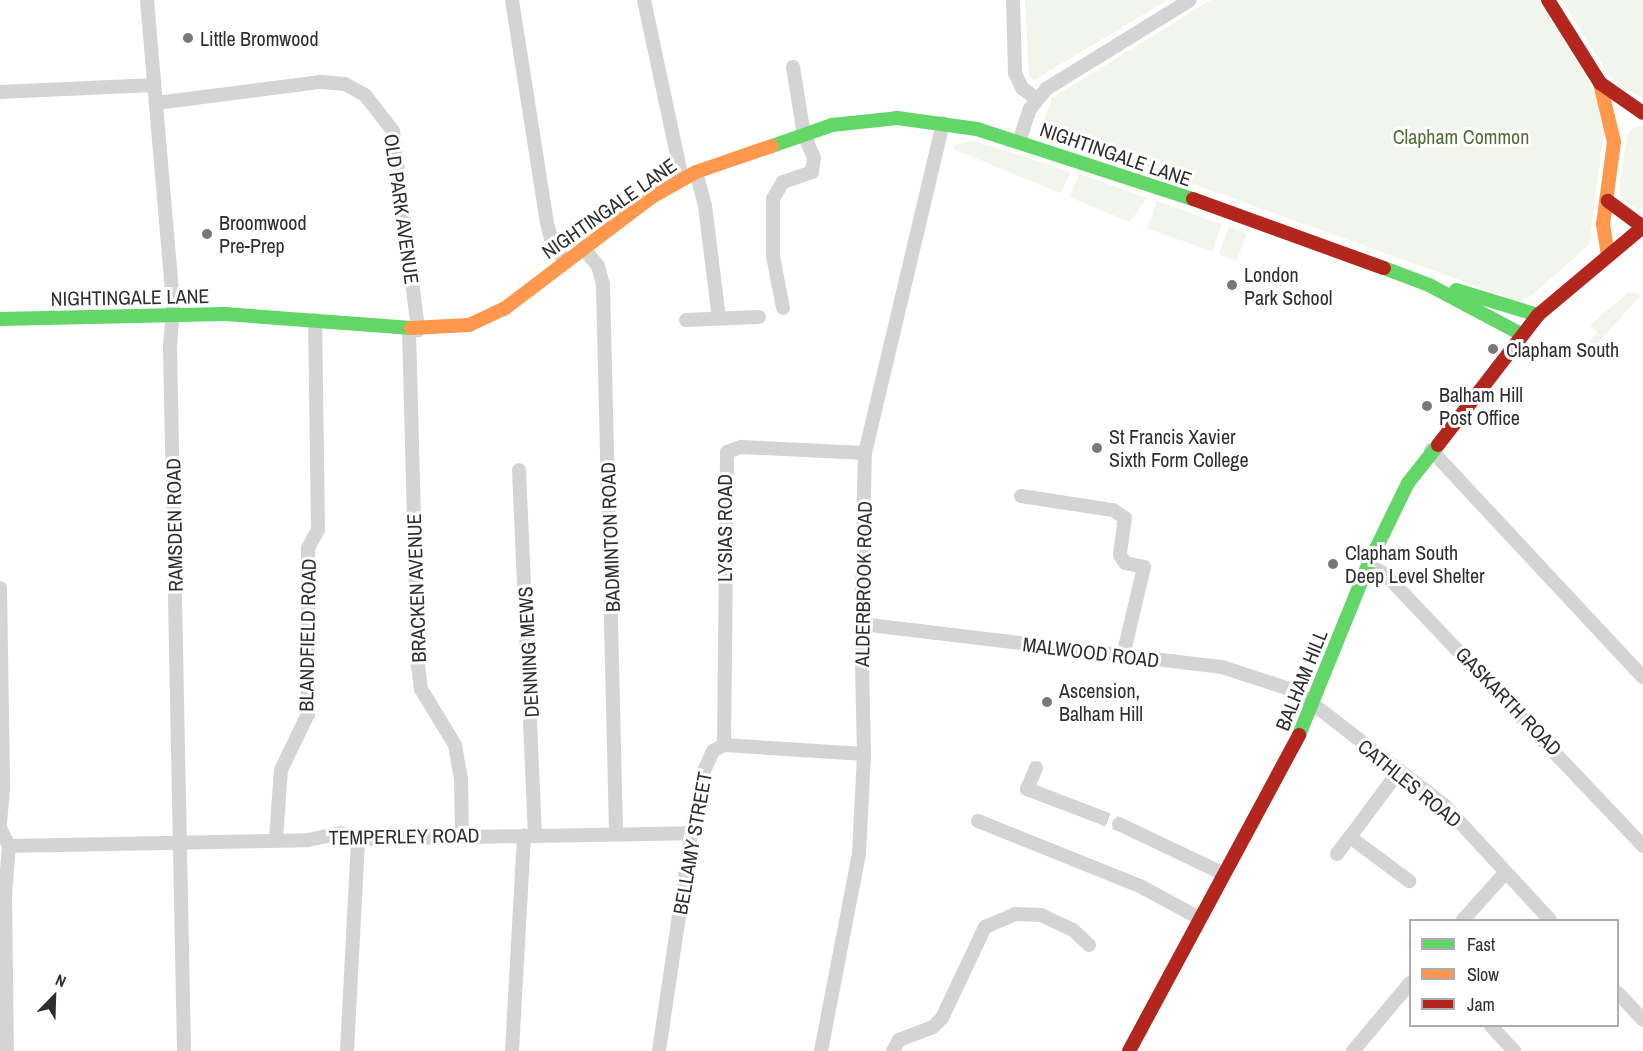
<!DOCTYPE html>
<style>
body{margin:0}
#map{position:relative;width:1643px;height:1051px;overflow:hidden;background:#fff;font-family:"Archivo Narrow",sans-serif}
div>[style]{position:absolute}
[style*='--x']{left:calc(var(--x)*1px);top:calc(var(--y)*1px);width:calc(var(--w)*1px);rotate:calc(var(--a)*1deg)}
.green>*{inset:0;background:#f1f5eb;transform-origin:0 0}
.street-tunnel>*{height:14px;margin-top:-7px;transform-origin:0;background:repeating-linear-gradient(90deg,#d5d5d5 0 14px,transparent 0 21px)}
.street>*{height:14px;margin:-7px;padding:0 7px;transform-origin:7px;border-radius:7px;background:#d4d4d4}
.fast>*{height:14px;margin:-7px;padding:0 7px;transform-origin:7px;border-radius:7px;background:#63d668}
.slow>*{height:14px;margin:-7px;padding:0 7px;transform-origin:7px;border-radius:7px;background:#ff974d}
.jam>*{height:14px;margin:-7px;padding:0 7px;transform-origin:7px;border-radius:7px;background:#b3261e}
.dots>*{width:16px;height:16px;translate:-50% -50%;box-sizing:border-box;border:3px solid #fff;border-radius:50%}
span{translate:-50% -50%;white-space:nowrap;text-align:center;line-height:1.15;-webkit-text-stroke:6px #fff;paint-order:stroke}
.poi-label{font-size:20px;color:#2f2f2f}
.left{translate:0 -50%;text-align:left}
.park-label{font-size:20px;color:#526e39}
.street-label{font-size:20px;color:#2f2f2f}
.legend{position:absolute;left:1409px;top:919px;width:210px;height:108px;box-sizing:border-box;background:#fff;border:2px solid #acacac;margin:0;padding:8px 10px;list-style:none;font-size:18px;color:#2f2f2f}
.legend li{display:flex;align-items:center;gap:12px;height:30px}
.legend b{width:30px;border:2px solid #acacac}
.north{position:absolute;left:24px;top:967px;width:60px;height:60px;-webkit-text-stroke:4px #fff;paint-order:stroke;rotate:23deg;font-size:16px;font-weight:700;line-height:24px;text-align:center;color:#2f2f2f}
.north::after{content:'';display:block;margin:auto;width:21px;height:27px;background:#2f2f2f;clip-path:polygon(50% 0,100% 100%,50% 72%,0 100%)}
</style>
<div id="map">
<div class="green">
<div style="clip-path:polygon(1025px 0,1168px 0,1034px 80px,1029px 76px)"></div>
<div style="clip-path:polygon(1211px 0,1538px 0,1599px 97px,1605px 125px,1589px 245px,1532px 295px,1518px 301px,1048px 132px,1045px 117px,1052px 98px)"></div>
<div style="clip-path:polygon(1562px 0,1643px 0,1643px 98px,1617px 84px,1607px 72px)"></div>
<div style="clip-path:polygon(1643px 126px,1643px 208px,1637px 210px,1621px 197px,1619px 189px,1627px 135px,1633px 128px)"></div>
<div style="clip-path:polygon(972px 141px,1007px 151px,1071px 172px,1060px 193px,953px 149px,955px 145px)"></div>
<div style="clip-path:polygon(1080px 174px,1147px 198px,1130px 222px,1069px 197px)"></div>
<div style="left:1157px;top:201px;width:69px;height:29px;rotate:20deg"></div>
<div style="left:1229px;top:227px;width:19px;height:29px;rotate:21deg"></div>
<div style="clip-path:polygon(1629px 292px,1641px 295px,1594px 347px,1589px 341px,1597px 333px,1590px 325px)"></div>
</div>
<div class="street-tunnel">
<div style="--x:1095;--y:815;--w:26;--a:21"></div>
</div>
<div class="street">
<div style="--x:147;--y:0;--w:307;--a:85.1"></div>
<div style="--x:173;--y:306;--w:41;--a:94.2"></div>
<div style="--x:170;--y:347;--w:704;--a:88.86"></div>
<div style="--x:512;--y:0;--w:226;--a:81.1"></div>
<div style="--x:547;--y:223;--w:16;--a:76"></div>
<div style="--x:551;--y:239;--w:26;--a:58"></div>
<div style="--x:644;--y:0;--w:183;--a:78"></div>
<div style="--x:1013;--y:0;--w:73;--a:88.4"></div>
<div style="--x:1015;--y:73;--w:17;--a:65"></div>
<div style="--x:1022;--y:88;--w:19;--a:36"></div>
<div style="--x:0;--y:92;--w:154;--a:-2.6"></div>
<div style="--x:156;--y:103;--w:166;--a:-7.3"></div>
<div style="--x:321;--y:82;--w:24;--a:5"></div>
<div style="--x:345;--y:84;--w:23;--a:29"></div>
<div style="--x:365;--y:95;--w:46;--a:52.1"></div>
<div style="--x:393;--y:131;--w:201;--a:82.8"></div>
<div style="--x:1019;--y:142;--w:35;--a:-72"></div>
<div style="--x:1030;--y:109;--w:26;--a:-51"></div>
<div style="--x:1046;--y:89;--w:169;--a:-31.7"></div>
<div style="--x:696;--y:172;--w:35;--a:75"></div>
<div style="--x:705;--y:206;--w:113;--a:82.9"></div>
<div style="--x:583;--y:248;--w:23;--a:50"></div>
<div style="--x:598;--y:266;--w:20;--a:75"></div>
<div style="--x:603;--y:285;--w:548;--a:88.64"></div>
<div style="--x:783;--y:308;--w:53;--a:-100.9"></div>
<div style="--x:773;--y:256;--w:57;--a:-90"></div>
<div style="--x:773;--y:199;--w:20;--a:-60"></div>
<div style="--x:783;--y:182;--w:31;--a:-19"></div>
<div style="--x:812;--y:172;--w:14;--a:-82"></div>
<div style="--x:814;--y:158;--w:25;--a:-113"></div>
<div style="--x:804;--y:135;--w:69;--a:-99.2"></div>
<div style="--x:686;--y:320;--w:73;--a:-2.4"></div>
<div style="--x:409;--y:330;--w:335;--a:88.5"></div>
<div style="--x:418;--y:665;--w:24;--a:83"></div>
<div style="--x:421;--y:689;--w:66;--a:58.7"></div>
<div style="--x:455;--y:745;--w:34;--a:80"></div>
<div style="--x:461;--y:778;--w:57;--a:89"></div>
<div style="--x:1431;--y:450;--w:311;--a:47"></div>
<div style="--x:519;--y:470;--w:365;--a:87.5"></div>
<div style="--x:1021;--y:496;--w:93;--a:8.7"></div>
<div style="--x:1113;--y:510;--w:14;--a:34"></div>
<div style="--x:1125;--y:518;--w:37;--a:98"></div>
<div style="--x:1120;--y:555;--w:9;--a:58"></div>
<div style="--x:1125;--y:563;--w:19;--a:12"></div>
<div style="--x:1144;--y:567;--w:91;--a:103.3"></div>
<div style="--x:1368;--y:565;--w:19;--a:28"></div>
<div style="--x:1385;--y:574;--w:375;--a:46.5"></div>
<div style="--x:0;--y:588;--w:201;--a:89.1"></div>
<div style="--x:3;--y:789;--w:36;--a:95"></div>
<div style="--x:861;--y:624;--w:364;--a:6.8"></div>
<div style="--x:1222;--y:667;--w:78;--a:18"></div>
<div style="--x:1296;--y:691;--w:187;--a:37.6"></div>
<div style="--x:1444;--y:805;--w:156;--a:47.3"></div>
<div style="--x:724;--y:745;--w:293;--a:-89.4"></div>
<div style="--x:727;--y:452;--w:15;--a:-20"></div>
<div style="--x:741;--y:447;--w:124;--a:2.8"></div>
<div style="--x:1036;--y:768;--w:23;--a:113"></div>
<div style="--x:1027;--y:789;--w:73;--a:20.9"></div>
<div style="--x:1399;--y:771;--w:82;--a:126.6"></div>
<div style="--x:1350;--y:837;--w:74;--a:36.7"></div>
<div style="--x:978;--y:821;--w:175;--a:21.9"></div>
<div style="--x:1140;--y:886;--w:67;--a:28.5"></div>
<div style="--x:1119;--y:824;--w:116;--a:25.5"></div>
<div style="--x:0;--y:828;--w:20;--a:63"></div>
<div style="--x:9;--y:846;--w:49;--a:94.7"></div>
<div style="--x:5;--y:895;--w:156;--a:89.3"></div>
<div style="--x:276;--y:839;--w:69;--a:-85.9"></div>
<div style="--x:281;--y:770;--w:62;--a:-64.3"></div>
<div style="--x:308;--y:714;--w:166;--a:-90"></div>
<div style="--x:308;--y:548;--w:21;--a:-61"></div>
<div style="--x:318;--y:530;--w:210;--a:-90.8"></div>
<div style="--x:9;--y:846;--w:299;--a:-1.1"></div>
<div style="--x:308;--y:840;--w:33;--a:-12"></div>
<div style="--x:340;--y:833;--w:19;--a:18"></div>
<div style="--x:358;--y:839;--w:333;--a:-1"></div>
<div style="--x:1337;--y:854;--w:21;--a:-53"></div>
<div style="--x:1463;--y:920;--w:63;--a:-48.2"></div>
<div style="--x:1618;--y:993;--w:37;--a:47"></div>
<div style="--x:1491;--y:1026;--w:34;--a:47"></div>
<div style="--x:347;--y:1051;--w:212;--a:-87"></div>
<div style="--x:512;--y:1051;--w:216;--a:-86.8"></div>
<div style="--x:659;--y:1051;--w:220;--a:-81.6"></div>
<div style="--x:691;--y:833;--w:63;--a:-78.2"></div>
<div style="--x:704;--y:771;--w:22;--a:-66"></div>
<div style="--x:713;--y:751;--w:13;--a:-29"></div>
<div style="--x:724;--y:745;--w:140;--a:3.7"></div>
<div style="--x:821;--y:1051;--w:201;--a:-79.1"></div>
<div style="--x:859;--y:854;--w:100;--a:-87.1"></div>
<div style="--x:864;--y:754;--w:130;--a:-91.3"></div>
<div style="--x:861;--y:624;--w:171;--a:-88.7"></div>
<div style="--x:865;--y:453;--w:339;--a:-76.7"></div>
<div style="--x:893;--y:1051;--w:13;--a:-61"></div>
<div style="--x:899;--y:1040;--w:36;--a:-21"></div>
<div style="--x:933;--y:1027;--w:13;--a:-45"></div>
<div style="--x:942;--y:1018;--w:101;--a:-64.7"></div>
<div style="--x:985;--y:927;--w:33;--a:-23"></div>
<div style="--x:1015;--y:914;--w:26;--a:2"></div>
<div style="--x:1041;--y:915;--w:35;--a:25"></div>
<div style="--x:1073;--y:930;--w:22;--a:43"></div>
<div style="--x:1353;--y:1051;--w:89;--a:-50"></div>
</div>
<div class="fast">
<div style="--x:772;--y:146;--w:64;--a:-19.3"></div>
<div style="--x:832;--y:125;--w:65;--a:-6.1"></div>
<div style="--x:897;--y:118;--w:81;--a:7.8"></div>
<div style="--x:977;--y:129;--w:227;--a:18"></div>
<div style="--x:1384;--y:268;--w:48;--a:20.7"></div>
<div style="--x:1429;--y:285;--w:104;--a:28"></div>
<div style="--x:1456;--y:290;--w:86;--a:17"></div>
<div style="--x:0;--y:319;--w:225;--a:-1.3"></div>
<div style="--x:225;--y:314;--w:187;--a:4.3"></div>
<div style="--x:1299;--y:735;--w:183;--a:-67.9"></div>
<div style="--x:1368;--y:565;--w:91;--a:-64"></div>
<div style="--x:1408;--y:483;--w:48;--a:-51.7"></div>
</div>
<div class="slow">
<div style="--x:1600;--y:83;--w:61;--a:76.7"></div>
<div style="--x:1614;--y:142;--w:83;--a:97.6"></div>
<div style="--x:1603;--y:224;--w:31;--a:81"></div>
<div style="--x:411;--y:328;--w:58;--a:-3"></div>
<div style="--x:469;--y:325;--w:38;--a:-25"></div>
<div style="--x:504;--y:309;--w:183;--a:-37.2"></div>
<div style="--x:650;--y:198;--w:53;--a:-29.5"></div>
<div style="--x:696;--y:172;--w:80;--a:-18.9"></div>
</div>
<div class="jam">
<div style="--x:1548;--y:0;--w:98;--a:57.9"></div>
<div style="--x:1600;--y:83;--w:52;--a:34.9"></div>
<div style="--x:1193;--y:199;--w:203;--a:19.9"></div>
<div style="--x:1438;--y:445;--w:164;--a:-52.4"></div>
<div style="--x:1538;--y:315;--w:137;--a:-40"></div>
<div style="--x:1643;--y:227;--w:44;--a:-143.4"></div>
<div style="--x:1129;--y:1051;--w:359;--a:-61.7"></div>
</div>
<div class="dots">
<div style="left:188px;top:38px;background:#787878"></div>
<div style="left:207px;top:234px;background:#787878"></div>
<div style="left:1232px;top:285px;background:#787878"></div>
<div style="left:1493px;top:349px;background:#787878"></div>
<div style="left:1427px;top:406px;background:#787878"></div>
<div style="left:1097px;top:448px;background:#787878"></div>
<div style="left:1333px;top:564px;background:#787878"></div>
<div style="left:1047px;top:702px;background:#787878"></div>
</div>
<div class="poi-label">
<span class="left" style="left:200px;top:38px">Little Bromwood</span>
<span class="left" style="left:219px;top:234px">Broomwood<br>Pre-Prep</span>
<span class="left" style="left:1244px;top:286px">London<br>Park School</span>
<span class="left" style="left:1506px;top:349px">Clapham South</span>
<span class="left" style="left:1439px;top:406px">Balham Hill<br>Post Office</span>
<span class="left" style="left:1109px;top:448px">St Francis Xavier<br>Sixth Form College</span>
<span class="left" style="left:1345px;top:564px">Clapham South<br>Deep Level Shelter</span>
<span class="left" style="left:1059px;top:702px">Ascension,<br>Balham Hill</span>
</div>
<div class="park-label">
<span style="left:1461px;top:136px">Clapham Common</span>
</div>
<div class="street-label">
<span style="left:1116px;top:154px;rotate:19deg">NIGHTINGALE LANE</span>
<span style="left:609px;top:208px;rotate:-35deg">NIGHTINGALE LANE</span>
<span style="left:402px;top:209px;rotate:82deg">OLD PARK AVENUE</span>
<span style="left:130px;top:297px;rotate:-1deg">NIGHTINGALE LANE</span>
<span style="left:174px;top:525px;rotate:-91deg">RAMSDEN ROAD</span>
<span style="left:724px;top:528px;rotate:-90deg">LYSIAS ROAD</span>
<span style="left:610px;top:537px;rotate:-92deg">BADMINTON ROAD</span>
<span style="left:863px;top:584px;rotate:-89deg">ALDERBROOK ROAD</span>
<span style="left:416px;top:588px;rotate:-92deg">BRACKEN AVENUE</span>
<span style="left:307px;top:635px;rotate:-89deg">BLANDFIELD ROAD</span>
<span style="left:528px;top:652px;rotate:-93deg">DENNING MEWS</span>
<span style="left:1091px;top:652px;rotate:7deg">MALWOOD ROAD</span>
<span style="left:1301px;top:680px;rotate:-68deg">BALHAM HILL</span>
<span style="left:1509px;top:701px;rotate:46deg">GASKARTH ROAD</span>
<span style="left:1410px;top:783px;rotate:39deg">CATHLES ROAD</span>
<span style="left:404px;top:836px;rotate:-1deg">TEMPERLEY ROAD</span>
<span style="left:692px;top:843px;rotate:-80deg">BELLAMY STREET</span>
</div>
<ul class="legend">
<li><b style="height:8px;background:#63d668"></b>Fast</li>
<li><b style="height:8px;background:#ff974d"></b>Slow</li>
<li><b style="height:8px;background:#b3261e"></b>Jam</li>
</ul>
<div class="north">N</div>
</div>
